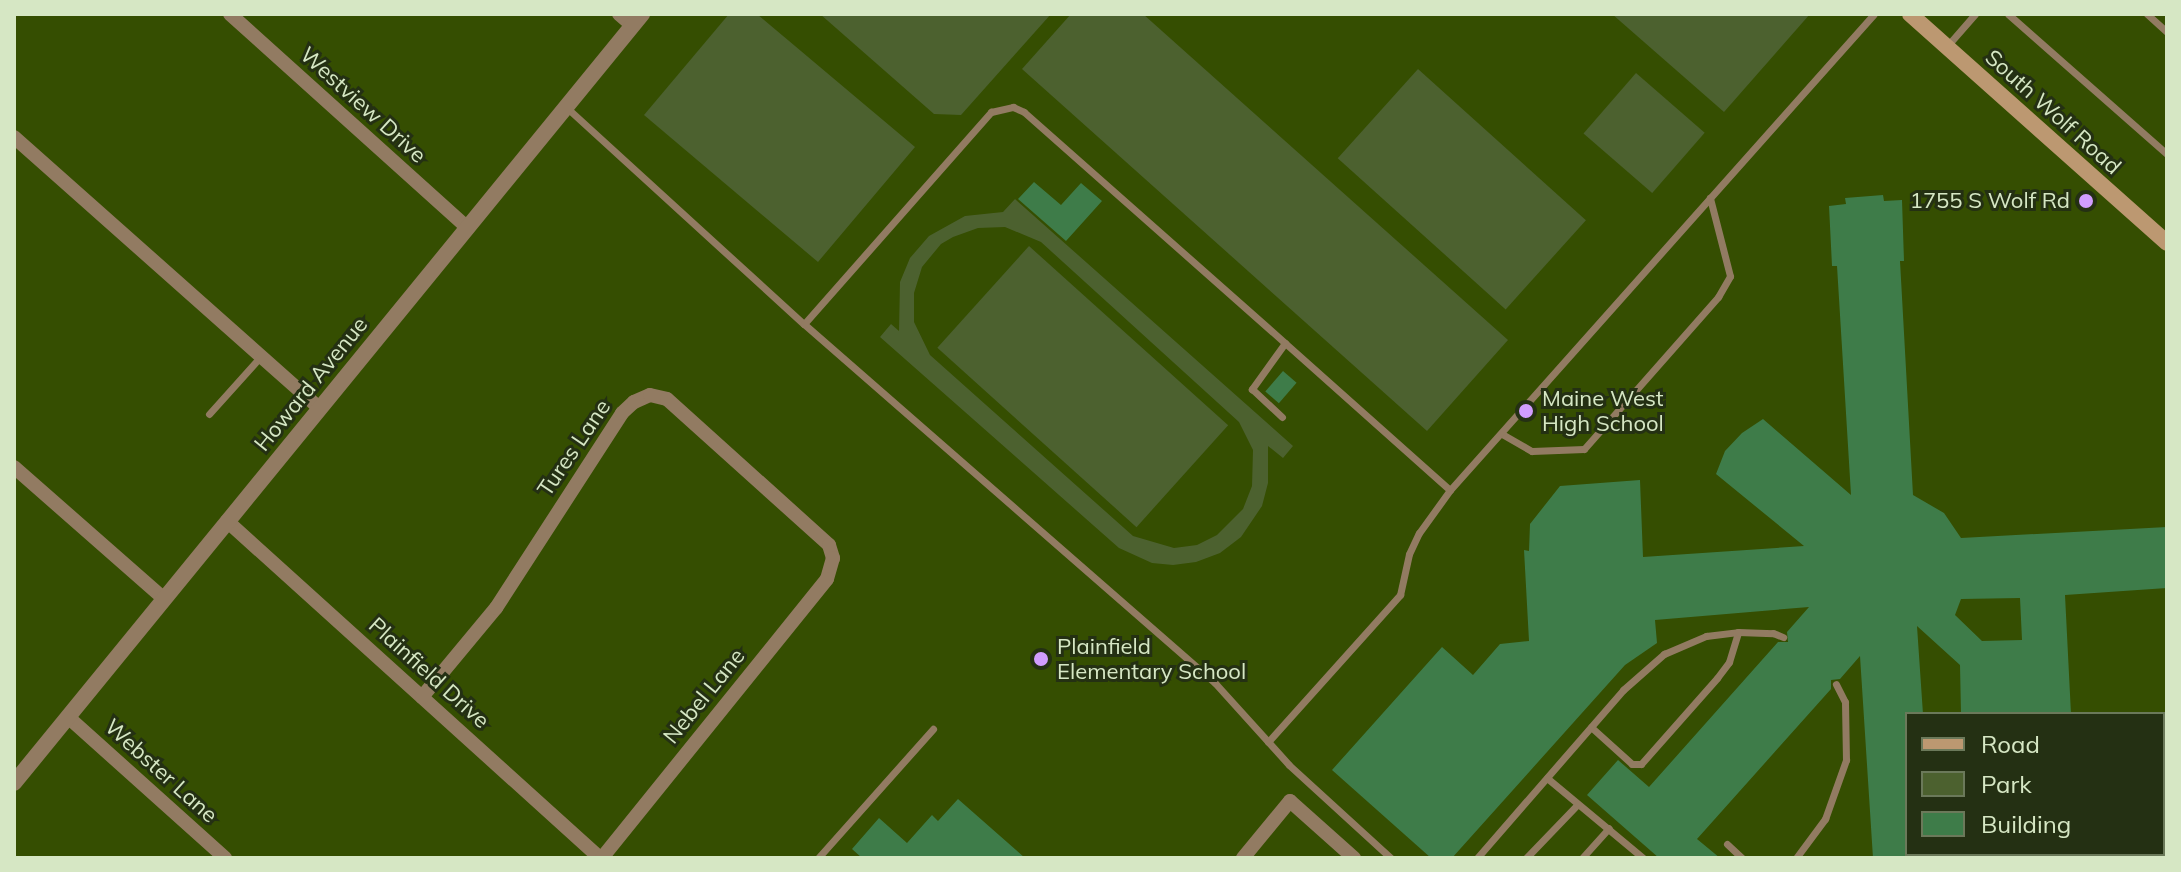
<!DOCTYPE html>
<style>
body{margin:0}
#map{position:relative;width:2181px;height:872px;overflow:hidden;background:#354e01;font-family:Mulish,sans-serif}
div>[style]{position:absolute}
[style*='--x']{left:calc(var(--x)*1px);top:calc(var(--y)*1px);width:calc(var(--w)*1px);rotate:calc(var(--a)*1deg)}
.green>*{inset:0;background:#4c612f;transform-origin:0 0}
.building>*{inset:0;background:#3e7c49;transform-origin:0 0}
.service>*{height:7px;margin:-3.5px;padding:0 3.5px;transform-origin:3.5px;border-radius:3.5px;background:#927b62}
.minor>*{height:14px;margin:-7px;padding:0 7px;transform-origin:7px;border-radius:7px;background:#927b62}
.tertiary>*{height:16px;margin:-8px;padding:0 8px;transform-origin:8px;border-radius:8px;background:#927b62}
.secondary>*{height:16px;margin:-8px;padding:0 8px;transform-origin:8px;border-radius:8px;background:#bc9871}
.dots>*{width:22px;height:22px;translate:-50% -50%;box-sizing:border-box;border:4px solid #243013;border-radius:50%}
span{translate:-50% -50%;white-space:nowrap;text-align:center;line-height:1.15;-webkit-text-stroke:6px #243013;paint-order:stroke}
.street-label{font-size:22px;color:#d6e7c4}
.poi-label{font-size:22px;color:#d6e7c4}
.right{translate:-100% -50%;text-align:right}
.left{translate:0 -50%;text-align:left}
.frame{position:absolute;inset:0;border:16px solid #d6e7c4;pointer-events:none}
.legend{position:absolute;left:1905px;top:712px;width:260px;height:144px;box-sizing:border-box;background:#243013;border:2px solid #6b795a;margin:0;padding:10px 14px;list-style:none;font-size:24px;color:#d6e7c4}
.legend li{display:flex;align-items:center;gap:16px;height:40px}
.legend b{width:40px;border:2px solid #6b795a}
</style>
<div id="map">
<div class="green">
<div style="clip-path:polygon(729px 14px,757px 14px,915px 147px,818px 262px,644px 115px)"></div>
<div style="clip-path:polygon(820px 14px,1051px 14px,961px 115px,934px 114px)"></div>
<div style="clip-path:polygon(1071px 14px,1143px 14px,1508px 340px,1427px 431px,1022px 69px)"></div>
<div style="clip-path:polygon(1612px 14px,1810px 14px,1724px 112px)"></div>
<div style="left:1418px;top:69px;width:226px;height:120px;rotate:42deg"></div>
<div style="left:1636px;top:73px;width:91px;height:80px;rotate:41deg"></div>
<div style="clip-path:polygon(evenodd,1015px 199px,1293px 446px,1283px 458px,1268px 446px,1268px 483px,1262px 506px,1241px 537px,1220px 553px,1196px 562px,1173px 565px,1152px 563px,1119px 548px,880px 337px,891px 324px,899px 331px,900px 282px,910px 258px,929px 236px,965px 216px,1003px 212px,1015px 199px,1005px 227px,1041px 242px,1239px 422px,1253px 450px,1252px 486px,1243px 509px,1217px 535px,1197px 545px,1174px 548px,1133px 536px,930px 355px,914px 322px,914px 293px,922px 267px,941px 244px,953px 237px,978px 228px,1005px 227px)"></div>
<div style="left:1029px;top:246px;width:268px;height:137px;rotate:42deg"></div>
</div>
<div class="building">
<div style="clip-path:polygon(1034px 182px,1061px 205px,1081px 183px,1102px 201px,1066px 241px,1018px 199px)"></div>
<div style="clip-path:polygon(evenodd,1883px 195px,1884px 201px,1902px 200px,1904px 261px,1900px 261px,1913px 495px,1944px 513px,1961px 538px,2167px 527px,2167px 588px,2065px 595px,2071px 714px,1961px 714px,1960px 665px,1917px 626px,1923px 714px,1907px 714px,1907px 858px,1873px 858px,1860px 656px,1840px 679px,1831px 680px,1831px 689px,1697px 839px,1720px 858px,1659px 858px,1587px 795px,1618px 760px,1649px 787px,1778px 642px,1788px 642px,1787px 632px,1809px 607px,1655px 620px,1657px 643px,1625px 665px,1452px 858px,1431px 858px,1332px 770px,1442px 647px,1473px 675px,1500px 644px,1529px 641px,1524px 550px,1529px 551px,1530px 524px,1560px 486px,1640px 480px,1643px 557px,1804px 546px,1716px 474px,1725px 451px,1742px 433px,1763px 419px,1851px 495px,1837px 266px,1832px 266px,1829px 206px,1846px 204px,1845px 198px,1883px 195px,2020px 598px,2022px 640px,1982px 641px,1955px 615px,1961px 599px,2020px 598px)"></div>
<div style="left:1283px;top:371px;width:18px;height:27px;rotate:41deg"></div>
<div style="clip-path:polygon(958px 799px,1025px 858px,862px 858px,852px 849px,879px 818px,907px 843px,932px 815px,938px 821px)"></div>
</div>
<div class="service">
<div style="--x:2008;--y:14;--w:212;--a:41.4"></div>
<div style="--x:2147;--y:14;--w:27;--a:42"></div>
<div style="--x:1948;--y:45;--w:41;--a:-48.9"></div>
<div style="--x:566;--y:107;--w:322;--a:42.4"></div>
<div style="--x:804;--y:324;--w:546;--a:41.14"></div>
<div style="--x:1215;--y:683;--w:110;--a:47.9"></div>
<div style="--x:1289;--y:765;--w:138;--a:42.4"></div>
<div style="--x:804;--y:324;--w:283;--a:-48.6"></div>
<div style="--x:991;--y:112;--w:23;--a:-13"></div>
<div style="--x:1013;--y:107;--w:12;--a:24"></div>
<div style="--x:1024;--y:112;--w:349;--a:41.5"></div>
<div style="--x:1285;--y:343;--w:57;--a:125.7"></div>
<div style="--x:1252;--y:389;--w:41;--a:43"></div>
<div style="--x:1285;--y:343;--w:221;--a:41.7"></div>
<div style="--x:209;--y:414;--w:78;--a:-48.1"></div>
<div style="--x:1502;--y:434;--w:34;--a:30"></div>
<div style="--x:1532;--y:451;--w:52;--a:-2.2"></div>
<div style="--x:1584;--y:449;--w:203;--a:-48.6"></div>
<div style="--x:1718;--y:297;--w:24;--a:-60"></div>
<div style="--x:1730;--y:276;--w:81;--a:-104.4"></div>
<div style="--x:1591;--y:727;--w:55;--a:42.1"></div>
<div style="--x:1632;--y:764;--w:9;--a:0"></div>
<div style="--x:1641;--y:764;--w:115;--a:-48.5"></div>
<div style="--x:1717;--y:678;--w:20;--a:-53"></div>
<div style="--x:1729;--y:662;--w:31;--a:-73"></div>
<div style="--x:1268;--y:742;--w:198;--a:-48.1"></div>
<div style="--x:1400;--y:595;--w:42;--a:-77.6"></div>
<div style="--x:1409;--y:554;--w:23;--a:-65"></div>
<div style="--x:1419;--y:533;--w:53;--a:-54.2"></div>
<div style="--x:1450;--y:490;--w:637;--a:-48.31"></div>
<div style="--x:1547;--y:778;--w:125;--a:39.8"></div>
<div style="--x:1727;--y:844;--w:21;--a:43"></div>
<div style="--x:818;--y:858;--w:173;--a:-48.3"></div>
<div style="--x:1477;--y:858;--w:223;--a:-49"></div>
<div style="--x:1623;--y:690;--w:55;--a:-41.3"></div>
<div style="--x:1664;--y:654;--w:46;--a:-23.2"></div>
<div style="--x:1706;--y:636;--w:32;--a:-7"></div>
<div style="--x:1738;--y:632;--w:35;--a:2"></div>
<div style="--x:1773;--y:633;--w:11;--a:22"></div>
<div style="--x:1526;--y:858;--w:74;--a:-46.1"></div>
<div style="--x:1582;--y:858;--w:40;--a:-48"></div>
<div style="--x:1796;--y:858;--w:49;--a:-53.4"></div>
<div style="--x:1825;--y:819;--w:63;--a:-70.4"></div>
<div style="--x:1846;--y:760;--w:58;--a:-91"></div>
<div style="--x:1845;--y:702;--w:20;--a:-117"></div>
</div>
<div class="minor">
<div style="--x:230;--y:14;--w:320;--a:42"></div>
<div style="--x:619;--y:14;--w:18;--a:41"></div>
<div style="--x:14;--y:137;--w:408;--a:41.6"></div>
<div style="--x:14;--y:467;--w:200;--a:41.3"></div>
<div style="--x:227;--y:521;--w:503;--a:42.1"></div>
<div style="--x:422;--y:697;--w:116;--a:-50.3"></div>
<div style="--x:496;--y:608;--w:232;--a:-57.1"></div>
<div style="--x:622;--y:413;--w:16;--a:-43"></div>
<div style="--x:634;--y:402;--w:17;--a:-24"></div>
<div style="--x:650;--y:395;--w:17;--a:13"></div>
<div style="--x:667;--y:399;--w:218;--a:42"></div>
<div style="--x:829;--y:545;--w:14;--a:73"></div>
<div style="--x:833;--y:558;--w:22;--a:106"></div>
<div style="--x:827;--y:579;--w:358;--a:128.9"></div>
<div style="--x:68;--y:717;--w:211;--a:41.9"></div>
<div style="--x:1243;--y:858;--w:74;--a:-50.5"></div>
<div style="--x:1290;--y:801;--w:86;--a:41.7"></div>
</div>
<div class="tertiary">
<div style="--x:14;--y:783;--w:993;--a:-50.76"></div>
</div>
<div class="secondary">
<div style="--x:1910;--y:14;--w:344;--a:41.7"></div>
</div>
<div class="dots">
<div style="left:2086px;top:201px;background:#d19dfe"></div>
<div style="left:1526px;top:411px;background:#d19dfe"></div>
<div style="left:1041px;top:659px;background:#d19dfe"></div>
</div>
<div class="street-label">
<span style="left:363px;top:105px;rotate:42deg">Westview Drive</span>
<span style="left:2053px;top:112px;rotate:42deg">South Wolf Road</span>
<span style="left:311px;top:384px;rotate:-51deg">Howard Avenue</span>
<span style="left:574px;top:448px;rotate:-56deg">Tures Lane</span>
<span style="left:429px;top:673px;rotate:42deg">Plainfield Drive</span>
<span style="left:704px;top:696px;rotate:-51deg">Nebel Lane</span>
<span style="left:161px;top:771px;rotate:42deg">Webster Lane</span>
</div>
<div class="poi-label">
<span class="right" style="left:2070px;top:201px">1755 S Wolf Rd</span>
<span class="left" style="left:1542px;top:411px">Maine West<br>High School</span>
<span class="left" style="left:1057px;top:659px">Plainfield<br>Elementary School</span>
</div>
<div class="frame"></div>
<ul class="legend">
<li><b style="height:10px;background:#bc9871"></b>Road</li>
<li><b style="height:22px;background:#4c612f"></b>Park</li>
<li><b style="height:22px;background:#3e7c49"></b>Building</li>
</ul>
</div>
